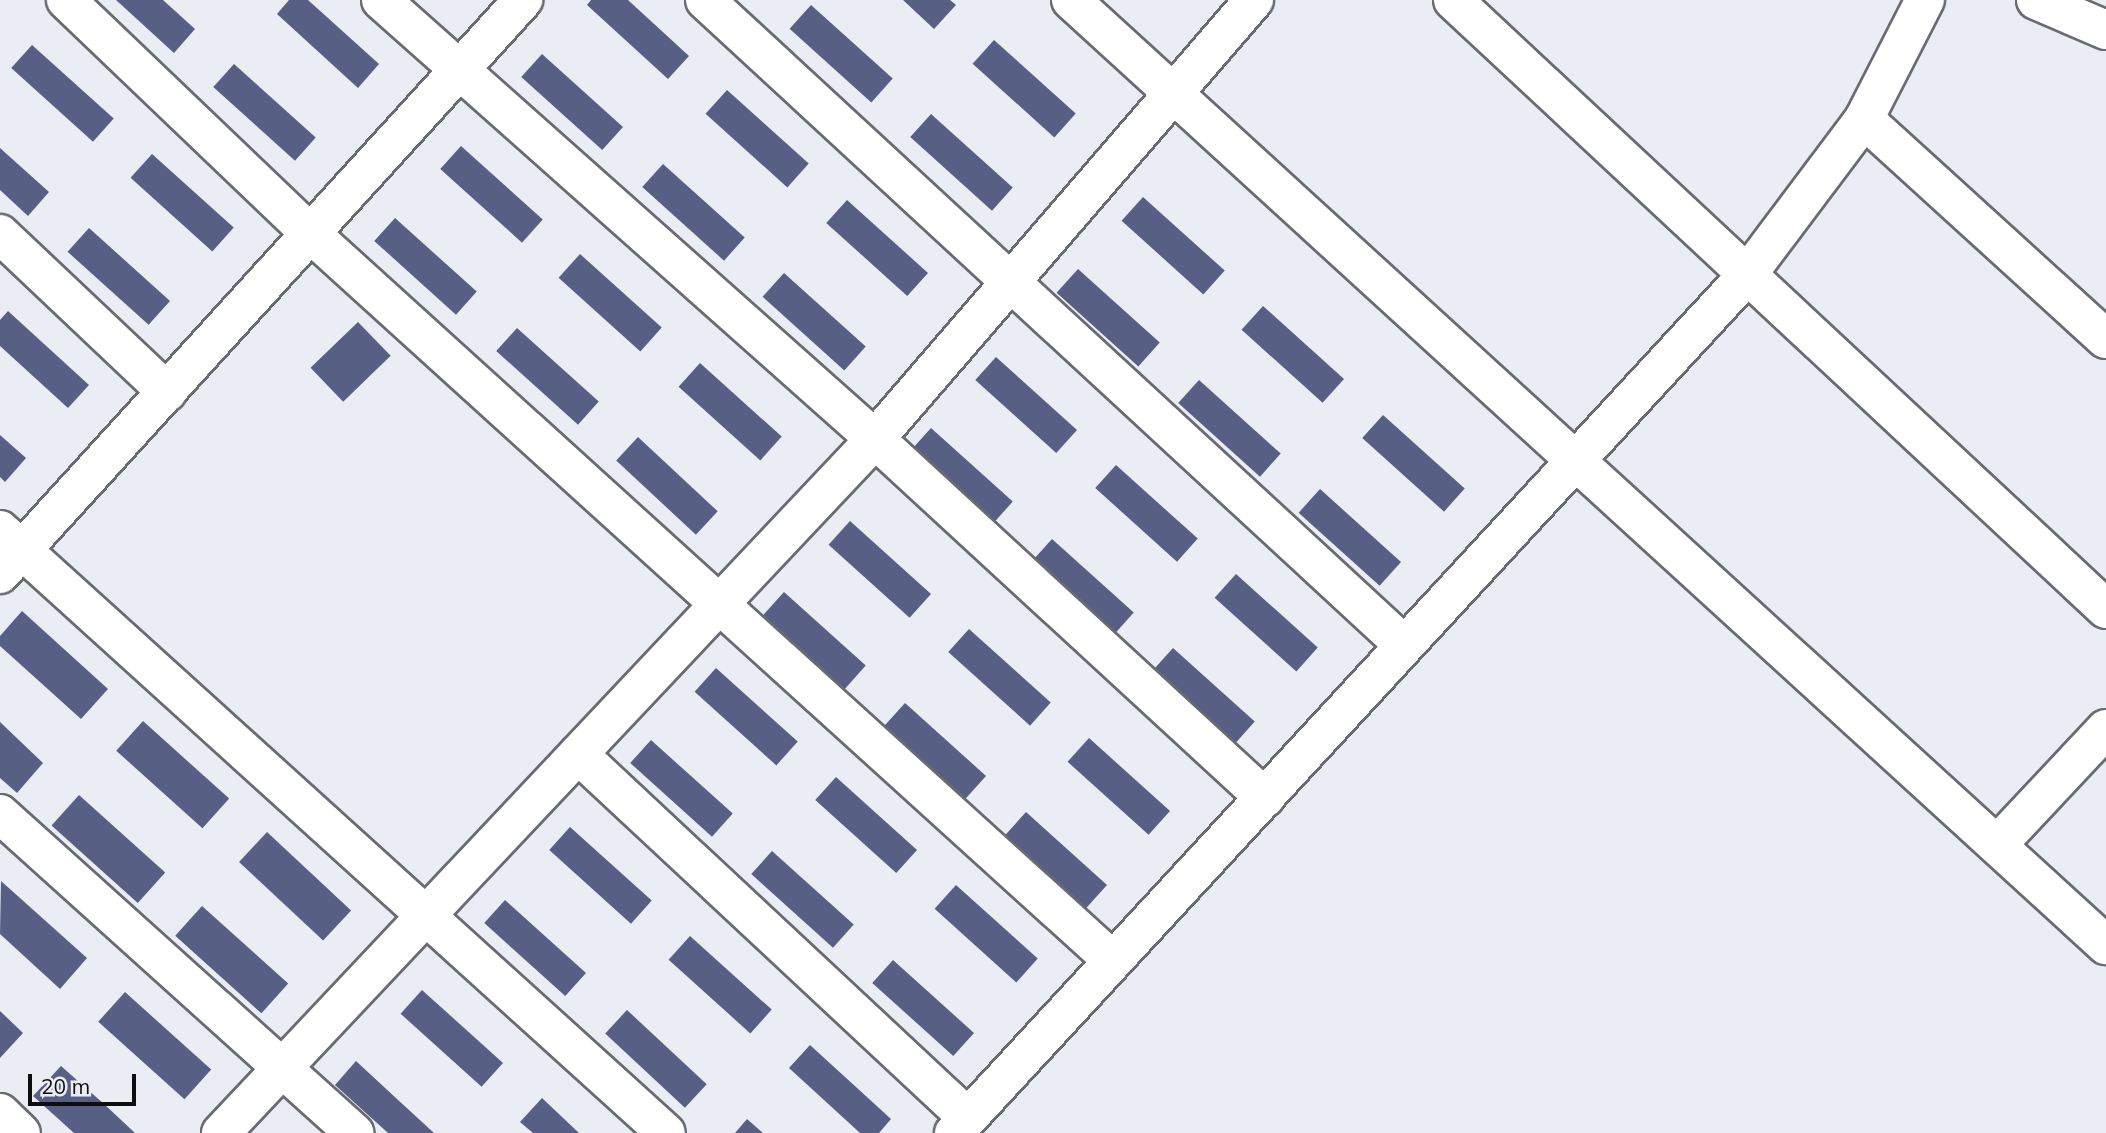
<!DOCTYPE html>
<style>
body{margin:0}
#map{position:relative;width:2106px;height:1133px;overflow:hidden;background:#ebedf4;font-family:Mulish,sans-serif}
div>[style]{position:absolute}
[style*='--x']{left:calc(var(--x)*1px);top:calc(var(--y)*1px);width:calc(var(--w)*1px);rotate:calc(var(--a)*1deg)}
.building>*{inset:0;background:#585f85;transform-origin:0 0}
.roads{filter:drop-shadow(2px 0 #696b71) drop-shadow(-2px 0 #696b71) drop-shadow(0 2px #696b71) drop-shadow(0 -2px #696b71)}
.minor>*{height:38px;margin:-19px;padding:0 19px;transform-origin:19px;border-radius:19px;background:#fff}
span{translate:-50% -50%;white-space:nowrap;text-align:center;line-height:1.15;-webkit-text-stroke:6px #ebedf4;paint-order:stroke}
.scale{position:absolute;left:28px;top:1074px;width:108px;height:32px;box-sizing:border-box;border:4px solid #0d0e10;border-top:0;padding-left:9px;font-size:21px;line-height:24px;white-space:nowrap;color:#0d0e10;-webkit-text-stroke:5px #ebedf4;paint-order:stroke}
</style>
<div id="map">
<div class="building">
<div style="clip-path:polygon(116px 0,163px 0,195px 29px,174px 53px)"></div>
<div style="clip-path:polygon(289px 0,308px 0,379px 64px,358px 88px,277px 14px)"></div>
<div style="clip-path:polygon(591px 0,628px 0,689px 56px,668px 79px,587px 5px)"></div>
<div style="clip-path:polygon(903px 0,950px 0,956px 5px,934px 29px)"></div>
<div style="left:811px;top:5px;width:110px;height:32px;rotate:42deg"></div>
<div style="left:994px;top:40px;width:110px;height:32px;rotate:42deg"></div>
<div style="left:32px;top:45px;width:110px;height:31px;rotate:42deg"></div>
<div style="left:542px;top:54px;width:109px;height:31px;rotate:42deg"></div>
<div style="left:234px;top:64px;width:110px;height:31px;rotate:42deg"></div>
<div style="left:727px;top:90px;width:110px;height:32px;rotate:42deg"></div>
<div style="left:931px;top:114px;width:110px;height:31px;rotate:42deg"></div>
<div style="left:461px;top:146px;width:110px;height:31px;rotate:42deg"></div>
<div style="clip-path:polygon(0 148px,49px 192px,28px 216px,0 190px)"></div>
<div style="left:152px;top:154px;width:110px;height:32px;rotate:42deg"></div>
<div style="left:663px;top:164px;width:110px;height:31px;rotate:42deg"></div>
<div style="left:1143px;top:197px;width:110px;height:32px;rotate:42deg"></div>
<div style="left:847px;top:200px;width:109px;height:31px;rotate:42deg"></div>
<div style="left:395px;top:218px;width:110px;height:31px;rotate:42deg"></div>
<div style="left:89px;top:228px;width:109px;height:32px;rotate:42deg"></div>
<div style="left:580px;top:254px;width:110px;height:32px;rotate:42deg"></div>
<div style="left:1078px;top:269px;width:110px;height:32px;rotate:42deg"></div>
<div style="left:784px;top:273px;width:110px;height:32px;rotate:42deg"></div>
<div style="left:1263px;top:306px;width:109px;height:32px;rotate:42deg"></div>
<div style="clip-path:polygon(8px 311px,89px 385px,68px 408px,0 346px,0 320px)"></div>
<div style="left:358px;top:322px;width:47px;height:66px;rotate:46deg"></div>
<div style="left:517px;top:328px;width:110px;height:31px;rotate:42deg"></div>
<div style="left:996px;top:357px;width:109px;height:31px;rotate:42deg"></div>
<div style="left:700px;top:363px;width:110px;height:32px;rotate:42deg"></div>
<div style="left:1199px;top:380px;width:110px;height:31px;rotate:42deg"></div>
<div style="left:1383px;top:415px;width:110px;height:31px;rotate:42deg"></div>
<div style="left:931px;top:428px;width:110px;height:32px;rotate:42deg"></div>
<div style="clip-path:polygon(0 435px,26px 458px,5px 482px,0 477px)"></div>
<div style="left:638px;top:437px;width:109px;height:32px;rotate:43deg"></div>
<div style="left:1116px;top:465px;width:110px;height:31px;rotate:42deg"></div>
<div style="left:1320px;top:489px;width:109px;height:32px;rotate:42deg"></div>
<div style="left:850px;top:521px;width:109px;height:32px;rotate:42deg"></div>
<div style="left:1052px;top:539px;width:110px;height:31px;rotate:42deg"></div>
<div style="left:1236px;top:574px;width:110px;height:32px;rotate:42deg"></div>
<div style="left:784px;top:592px;width:110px;height:32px;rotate:42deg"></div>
<div style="clip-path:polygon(22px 611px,108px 689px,81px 719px,0 646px,0 636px)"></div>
<div style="left:969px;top:629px;width:110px;height:31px;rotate:42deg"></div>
<div style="left:1173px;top:648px;width:110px;height:32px;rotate:42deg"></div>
<div style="left:716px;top:668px;width:110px;height:32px;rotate:42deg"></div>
<div style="left:905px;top:703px;width:109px;height:31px;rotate:42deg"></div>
<div style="left:143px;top:721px;width:116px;height:40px;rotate:42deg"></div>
<div style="clip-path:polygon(0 722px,43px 763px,17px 793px,0 778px)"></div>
<div style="left:1089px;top:738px;width:109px;height:32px;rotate:42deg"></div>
<div style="left:651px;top:740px;width:110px;height:31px;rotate:42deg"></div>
<div style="left:836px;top:777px;width:109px;height:31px;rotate:42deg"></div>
<div style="left:79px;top:795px;width:116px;height:41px;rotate:42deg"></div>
<div style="left:1026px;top:812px;width:109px;height:31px;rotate:42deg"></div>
<div style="left:570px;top:827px;width:110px;height:31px;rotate:42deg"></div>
<div style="left:267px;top:832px;width:115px;height:41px;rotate:43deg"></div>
<div style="left:772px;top:851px;width:110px;height:31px;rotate:42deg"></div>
<div style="clip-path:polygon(1px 881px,87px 958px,60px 989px,0 934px)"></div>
<div style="left:956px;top:885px;width:110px;height:32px;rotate:42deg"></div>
<div style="left:505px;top:900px;width:109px;height:31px;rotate:42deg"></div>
<div style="left:202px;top:906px;width:116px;height:40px;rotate:42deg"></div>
<div style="left:690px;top:936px;width:110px;height:32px;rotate:42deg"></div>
<div style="left:893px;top:960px;width:109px;height:31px;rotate:42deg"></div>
<div style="left:422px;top:990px;width:109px;height:32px;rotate:42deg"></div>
<div style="left:125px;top:992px;width:116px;height:40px;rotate:42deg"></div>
<div style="left:627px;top:1010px;width:109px;height:32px;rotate:43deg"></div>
<div style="clip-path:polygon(0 1011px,23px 1033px,0 1058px)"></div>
<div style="clip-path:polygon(810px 1045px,891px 1119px,879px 1133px,860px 1133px,789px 1068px)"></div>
<div style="clip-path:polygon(356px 1061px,397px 1099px,434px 1133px,388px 1133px,335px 1085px)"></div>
<div style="clip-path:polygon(61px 1066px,104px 1104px,135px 1133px,74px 1133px,33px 1096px)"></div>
<div style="clip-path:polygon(542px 1098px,579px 1133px,533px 1133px,520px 1122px)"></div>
<div style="clip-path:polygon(747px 1119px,763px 1133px,735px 1133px)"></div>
</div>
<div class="roads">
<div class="minor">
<div style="--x:66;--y:0;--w:337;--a:43.7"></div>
<div style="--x:310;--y:233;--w:1081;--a:42.19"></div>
<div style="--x:381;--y:0;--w:661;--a:41.63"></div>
<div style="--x:875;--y:439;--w:530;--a:42.63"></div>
<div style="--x:705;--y:0;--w:951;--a:42.7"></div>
<div style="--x:1071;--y:0;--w:1402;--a:42.4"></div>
<div style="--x:1453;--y:0;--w:893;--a:43"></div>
<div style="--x:2036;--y:0;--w:76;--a:23.2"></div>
<div style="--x:1864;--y:119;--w:327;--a:42.3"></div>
<div style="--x:0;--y:234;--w:230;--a:43.4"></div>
<div style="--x:0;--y:530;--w:898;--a:42.16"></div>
<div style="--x:0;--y:574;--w:777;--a:-47.66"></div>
<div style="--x:578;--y:754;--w:533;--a:43.03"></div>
<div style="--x:0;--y:814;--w:477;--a:42"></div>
<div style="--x:1997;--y:845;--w:159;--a:-46.8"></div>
<div style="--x:0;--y:1113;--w:29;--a:44"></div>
<div style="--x:221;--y:1133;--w:954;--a:-46.7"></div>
<div style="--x:875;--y:439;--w:580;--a:-49.2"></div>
<div style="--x:954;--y:1133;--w:1168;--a:-47.25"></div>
<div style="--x:1747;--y:275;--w:195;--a:-53.1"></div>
<div style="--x:1864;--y:119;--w:134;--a:-62.9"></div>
</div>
</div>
<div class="scale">20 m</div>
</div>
